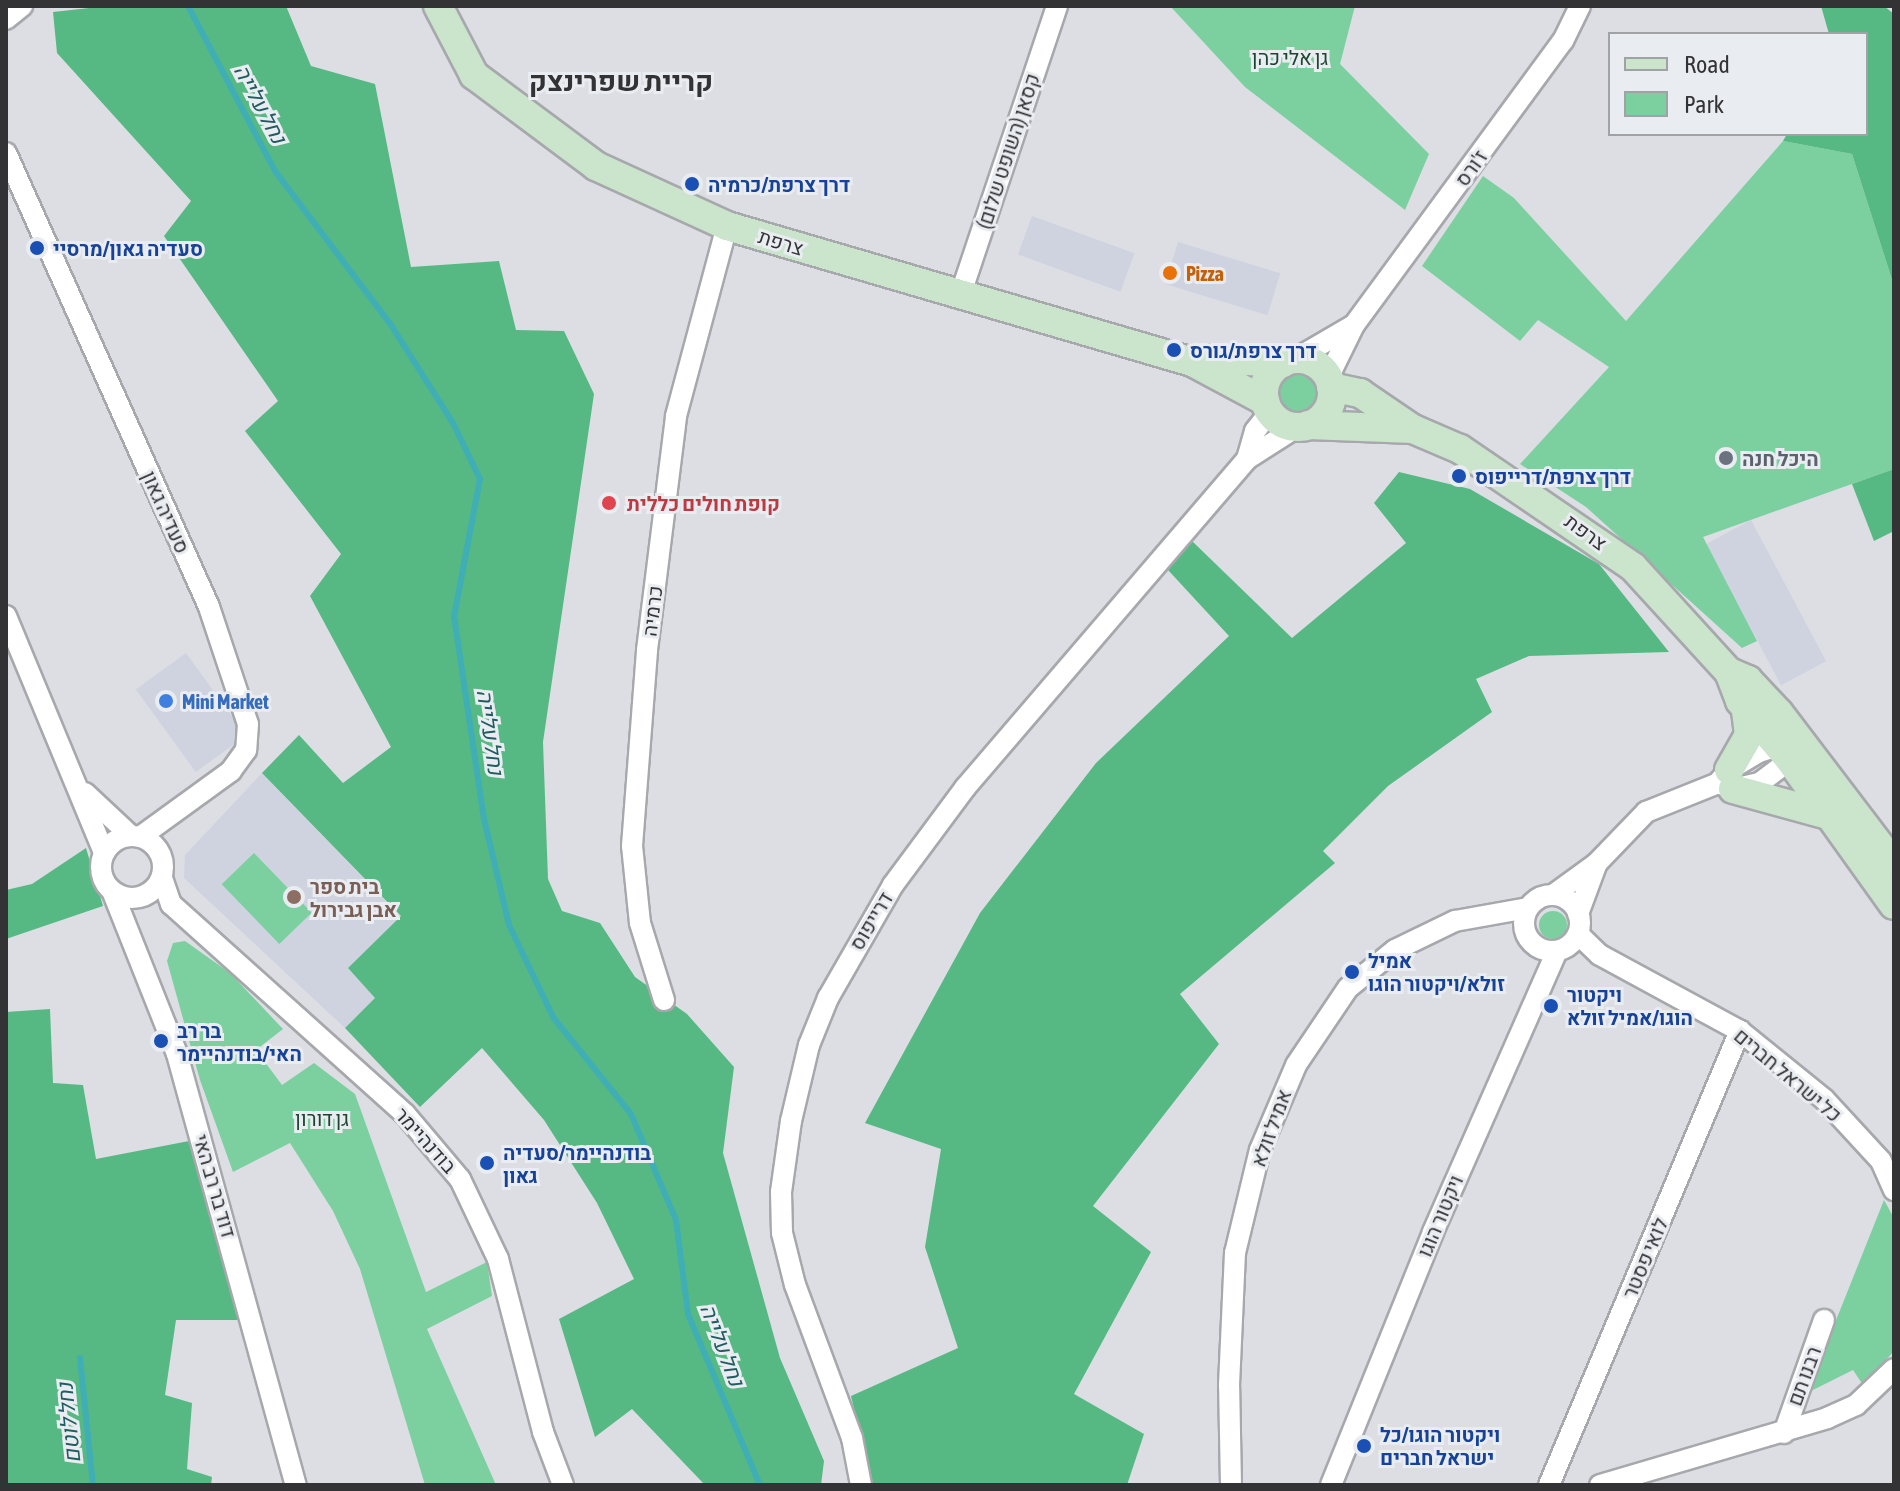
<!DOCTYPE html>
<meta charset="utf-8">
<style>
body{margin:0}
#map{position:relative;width:1900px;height:1491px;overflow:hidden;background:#dcdee3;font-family:"Asap Condensed",Heebo,sans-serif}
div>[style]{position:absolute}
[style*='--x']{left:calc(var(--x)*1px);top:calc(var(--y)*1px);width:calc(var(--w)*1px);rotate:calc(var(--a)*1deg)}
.built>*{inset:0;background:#ced3df;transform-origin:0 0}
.green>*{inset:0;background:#7cd0a0;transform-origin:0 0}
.round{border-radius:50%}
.forest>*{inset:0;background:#56b983}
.stream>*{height:6px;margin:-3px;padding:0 3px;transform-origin:3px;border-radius:3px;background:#40aeb5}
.roads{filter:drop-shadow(2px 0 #a6a8ac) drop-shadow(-2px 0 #a6a8ac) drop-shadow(0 2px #a6a8ac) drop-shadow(0 -2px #a6a8ac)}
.street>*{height:20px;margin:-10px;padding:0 10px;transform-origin:10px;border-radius:10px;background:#fff}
.street>.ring{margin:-10px;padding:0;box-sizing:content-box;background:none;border:20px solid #fff;border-radius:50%}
.secondary>*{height:28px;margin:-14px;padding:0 14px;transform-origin:14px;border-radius:14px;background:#cae5cb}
.secondary>.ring{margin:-14px;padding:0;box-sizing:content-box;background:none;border:28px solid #cae5cb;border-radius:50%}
.dots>*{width:22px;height:22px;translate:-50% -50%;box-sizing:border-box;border:4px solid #e9ecf0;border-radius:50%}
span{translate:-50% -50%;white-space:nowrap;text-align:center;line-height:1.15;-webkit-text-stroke:6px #e9ecf0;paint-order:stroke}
.park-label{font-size:20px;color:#1d4630}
.street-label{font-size:20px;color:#333335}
.transit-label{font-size:20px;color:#164399;font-weight:700}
.left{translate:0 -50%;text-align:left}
.food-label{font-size:20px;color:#c56008;font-weight:700}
.worship-label{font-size:20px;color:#5b616d;font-weight:700}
.health-label{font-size:20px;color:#be3a42;font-weight:700}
.shop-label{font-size:20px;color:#366cbe;font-weight:700}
.education-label{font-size:20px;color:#785e54;font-weight:700}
.water-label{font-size:22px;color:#205d60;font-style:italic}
.district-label{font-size:28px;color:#333335;font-weight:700}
.frame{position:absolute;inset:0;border:8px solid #333335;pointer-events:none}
.legend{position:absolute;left:1608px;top:32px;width:260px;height:104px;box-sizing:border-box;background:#e9ecf0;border:2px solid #a0a2a5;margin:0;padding:10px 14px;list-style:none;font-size:24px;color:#333335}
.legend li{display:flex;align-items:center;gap:16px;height:40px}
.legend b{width:40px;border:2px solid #a0a2a5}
</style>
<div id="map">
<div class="built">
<div style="left:1032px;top:216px;width:109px;height:41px;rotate:20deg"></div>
<div style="left:1178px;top:242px;width:107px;height:44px;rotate:17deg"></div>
<div style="left:1751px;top:520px;width:160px;height:51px;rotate:62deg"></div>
<div style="left:186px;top:653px;width:102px;height:62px;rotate:54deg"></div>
<div style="clip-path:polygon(262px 773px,401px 917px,348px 968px,376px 998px,345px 1028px,184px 878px,185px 855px)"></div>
</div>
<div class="green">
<div style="clip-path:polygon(1170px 6px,1355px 6px,1340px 64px,1429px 154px,1405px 210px,1245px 87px)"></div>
<div style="clip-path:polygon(1783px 141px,1852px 154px,1894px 286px,1894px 469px,1703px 537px,1757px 641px,1742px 648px,1586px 507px,1520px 464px,1609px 367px,1538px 320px,1520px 341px,1422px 266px,1483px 176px,1514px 198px,1626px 321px)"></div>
<div class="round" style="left:1279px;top:375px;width:38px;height:38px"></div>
<div style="left:254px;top:853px;width:83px;height:45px;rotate:46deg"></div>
<div class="round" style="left:1539px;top:911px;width:28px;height:28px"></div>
<div style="clip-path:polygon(185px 941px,230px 973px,283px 1029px,256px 1050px,282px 1085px,314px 1063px,355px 1094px,426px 1292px,487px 1262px,492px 1296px,427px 1329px,496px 1485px,425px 1485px,360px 1269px,333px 1211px,290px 1143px,233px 1172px,200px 1080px,167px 961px,173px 943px)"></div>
<div style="clip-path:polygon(1884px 1200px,1894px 1218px,1894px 1351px,1863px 1385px,1853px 1370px,1807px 1393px)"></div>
</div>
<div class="forest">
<div style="clip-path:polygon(107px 6px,286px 6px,311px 66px,375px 84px,411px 267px,499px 261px,516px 330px,564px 331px,594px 394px,543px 742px,548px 879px,562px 911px,600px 923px,635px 977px,687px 1014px,734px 1067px,723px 1153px,780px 1358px,824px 1461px,821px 1485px,705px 1485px,632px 1409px,595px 1437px,559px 1319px,634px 1279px,597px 1203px,544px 1120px,482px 1048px,420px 1107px,345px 1028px,375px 998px,348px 968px,401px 916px,262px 773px,299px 735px,343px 783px,391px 747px,310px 596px,341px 554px,245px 431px,278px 401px,164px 236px,191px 201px,57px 53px,53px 12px)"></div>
<div style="clip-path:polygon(1821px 6px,1884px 6px,1894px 14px,1894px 286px,1852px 154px,1783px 141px,1787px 134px,1866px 134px,1866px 34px,1829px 34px)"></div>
<div style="clip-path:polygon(1894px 469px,1894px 531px,1874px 541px,1852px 484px)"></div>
<div style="clip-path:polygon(1399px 472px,1470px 489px,1599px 564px,1669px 652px,1529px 656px,1476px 679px,1492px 712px,1388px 786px,1323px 851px,1335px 863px,1180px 994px,1219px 1044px,1093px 1206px,1151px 1252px,1074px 1394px,1144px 1434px,1127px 1485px,872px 1485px,851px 1396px,958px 1348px,925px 1247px,941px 1149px,865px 1123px,980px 913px,1096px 763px,1229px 636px,1168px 570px,1192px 541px,1292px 638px,1406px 543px,1374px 503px)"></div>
<div style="clip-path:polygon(86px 848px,103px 906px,6px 939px,6px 890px,32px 884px)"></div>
<div style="clip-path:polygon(50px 1009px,53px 1083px,83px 1085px,96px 1159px,189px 1141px,241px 1320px,176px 1320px,165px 1395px,192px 1403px,187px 1469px,212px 1477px,211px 1485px,6px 1485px,6px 1012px)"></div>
</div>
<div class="stream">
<div style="--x:188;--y:6;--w:187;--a:62.2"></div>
<div style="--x:275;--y:171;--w:193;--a:53"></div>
<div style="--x:391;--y:325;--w:116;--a:57.7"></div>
<div style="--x:453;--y:423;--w:62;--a:64.3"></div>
<div style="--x:480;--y:479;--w:139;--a:100.7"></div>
<div style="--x:454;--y:616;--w:205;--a:81.6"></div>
<div style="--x:484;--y:819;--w:109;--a:76.7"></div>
<div style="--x:509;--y:925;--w:102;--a:64.4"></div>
<div style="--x:553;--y:1017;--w:124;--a:51.2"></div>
<div style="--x:631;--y:1114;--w:115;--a:67"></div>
<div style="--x:676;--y:1220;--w:95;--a:82.7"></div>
<div style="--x:688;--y:1314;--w:186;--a:67.2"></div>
<div style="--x:80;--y:1358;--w:128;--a:84.2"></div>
</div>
<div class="roads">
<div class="street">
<div style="--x:6;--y:19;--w:21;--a:-39"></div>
<div style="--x:6;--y:153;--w:497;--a:65.9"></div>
<div style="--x:209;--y:607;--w:123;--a:71.6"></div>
<div style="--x:248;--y:724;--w:26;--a:94"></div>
<div style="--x:246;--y:750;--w:26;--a:126"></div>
<div style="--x:231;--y:771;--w:112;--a:144"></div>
<div style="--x:960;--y:296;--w:306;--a:-71.5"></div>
<div style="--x:1294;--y:360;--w:69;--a:-30.3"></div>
<div style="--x:1328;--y:378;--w:59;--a:-63.9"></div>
<div style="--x:1354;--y:325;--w:353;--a:-53.7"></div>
<div style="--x:1563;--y:41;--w:39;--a:-64"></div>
<div style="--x:1247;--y:459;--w:29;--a:-74"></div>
<div style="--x:1255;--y:431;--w:24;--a:-52"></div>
<div style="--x:6;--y:616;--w:256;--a:67.5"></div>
<div style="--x:85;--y:793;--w:63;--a:43.1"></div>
<div class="ring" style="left:101px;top:836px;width:42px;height:42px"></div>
<div style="--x:162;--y:878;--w:28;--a:71"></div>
<div style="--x:171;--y:904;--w:314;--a:41.9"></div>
<div style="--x:405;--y:1114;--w:85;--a:49.8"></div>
<div style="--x:460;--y:1179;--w:89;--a:64.6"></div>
<div style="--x:498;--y:1259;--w:179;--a:75.4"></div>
<div style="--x:543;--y:1432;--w:57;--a:69.3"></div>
<div style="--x:113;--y:893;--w:173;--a:68.3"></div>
<div style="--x:177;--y:1054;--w:447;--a:74.6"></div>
<div style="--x:1553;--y:895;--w:54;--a:-36"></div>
<div style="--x:1597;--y:863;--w:71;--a:-46.1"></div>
<div style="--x:1646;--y:812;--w:78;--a:-21.9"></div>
<div style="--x:1718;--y:783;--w:17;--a:-50"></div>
<div style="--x:1729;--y:770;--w:35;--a:-31"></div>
<div style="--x:1759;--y:752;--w:44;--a:-17.2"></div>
<div style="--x:1801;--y:739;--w:24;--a:118"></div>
<div style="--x:1790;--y:760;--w:39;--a:143"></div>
<div style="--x:1759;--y:783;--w:27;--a:167"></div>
<div style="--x:1733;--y:789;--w:16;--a:-158"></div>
<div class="ring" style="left:1524px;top:895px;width:36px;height:36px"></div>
<div style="--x:1578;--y:914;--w:54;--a:-69.6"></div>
<div style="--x:1578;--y:934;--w:30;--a:44"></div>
<div style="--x:1600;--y:955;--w:159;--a:28.5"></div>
<div style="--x:1740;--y:1031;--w:108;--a:39"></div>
<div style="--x:1824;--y:1099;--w:84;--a:47.4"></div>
<div style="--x:1881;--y:1161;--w:32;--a:66"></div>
<div style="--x:664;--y:1000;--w:81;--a:-107.3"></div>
<div style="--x:640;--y:923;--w:77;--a:-95.9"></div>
<div style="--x:632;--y:846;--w:197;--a:-85.6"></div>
<div style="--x:647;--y:650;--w:236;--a:-82.9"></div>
<div style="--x:676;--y:416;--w:197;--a:-75"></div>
<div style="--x:1784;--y:1433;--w:120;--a:-70.5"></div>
<div style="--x:861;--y:1485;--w:48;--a:-100.8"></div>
<div style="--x:852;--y:1438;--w:163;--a:-110.4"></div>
<div style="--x:795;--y:1285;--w:54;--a:-104"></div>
<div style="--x:782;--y:1233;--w:41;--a:-91.4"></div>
<div style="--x:781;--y:1192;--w:72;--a:-82"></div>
<div style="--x:791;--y:1121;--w:78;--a:-76.7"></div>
<div style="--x:809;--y:1045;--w:51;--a:-68"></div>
<div style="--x:828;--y:998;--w:130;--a:-60.1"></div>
<div style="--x:893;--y:885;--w:121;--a:-53.4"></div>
<div style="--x:965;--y:788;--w:433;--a:-49.4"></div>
<div style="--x:1247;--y:459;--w:59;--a:-32.6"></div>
<div style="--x:1231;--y:1485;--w:100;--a:-91.1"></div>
<div style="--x:1229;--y:1385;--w:132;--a:-87.4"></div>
<div style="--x:1235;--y:1253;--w:106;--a:-76.4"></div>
<div style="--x:1260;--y:1150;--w:92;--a:-67"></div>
<div style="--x:1296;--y:1065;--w:93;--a:-56"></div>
<div style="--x:1348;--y:988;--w:60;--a:-39"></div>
<div style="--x:1395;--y:950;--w:67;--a:-25.8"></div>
<div style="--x:1455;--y:921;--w:74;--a:-10.1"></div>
<div style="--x:1331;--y:1485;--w:273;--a:-68"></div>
<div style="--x:1433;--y:1232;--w:307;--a:-66.2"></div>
<div style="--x:1549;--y:1485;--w:493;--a:-67.2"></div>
<div style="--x:1600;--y:1485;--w:237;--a:-16.4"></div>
<div style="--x:1827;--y:1418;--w:32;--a:-24"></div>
<div style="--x:1856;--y:1405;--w:52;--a:-43.5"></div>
</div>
<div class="secondary">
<div style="--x:438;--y:6;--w:78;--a:62.4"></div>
<div style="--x:474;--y:75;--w:152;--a:36.7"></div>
<div style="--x:596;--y:166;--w:144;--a:24.6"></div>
<div style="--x:727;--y:226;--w:487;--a:16.3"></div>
<div style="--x:1194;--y:363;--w:81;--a:28.2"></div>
<div class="ring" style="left:1264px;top:359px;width:40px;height:40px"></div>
<div style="--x:1194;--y:363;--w:17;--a:-13"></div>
<div style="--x:1211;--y:359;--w:72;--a:3.2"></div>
<div style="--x:1331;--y:387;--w:30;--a:12"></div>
<div style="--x:1360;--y:393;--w:64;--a:34.2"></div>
<div style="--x:1413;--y:429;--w:51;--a:23.1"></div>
<div style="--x:1460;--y:449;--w:209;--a:34.3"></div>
<div style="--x:1633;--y:567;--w:142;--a:47.6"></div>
<div style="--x:1729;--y:672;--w:21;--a:23"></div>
<div style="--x:1748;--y:680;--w:45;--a:46.8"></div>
<div style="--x:1779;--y:713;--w:190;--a:52.7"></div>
<div style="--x:1308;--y:425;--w:105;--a:2.2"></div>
<div style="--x:1729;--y:672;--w:31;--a:69"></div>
<div style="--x:1740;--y:701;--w:77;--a:49.7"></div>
<div style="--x:1790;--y:760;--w:178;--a:54.4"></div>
<div style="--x:1729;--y:770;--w:40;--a:-60.3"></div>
<div style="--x:1749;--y:735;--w:26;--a:-97"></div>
<div style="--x:1733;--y:789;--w:103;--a:15.3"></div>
</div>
</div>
<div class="dots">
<div style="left:692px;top:184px;background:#1a4fb4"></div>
<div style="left:37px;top:248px;background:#1a4fb4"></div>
<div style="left:1170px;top:273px;background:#e8710a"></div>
<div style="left:1174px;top:350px;background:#1a4fb4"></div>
<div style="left:1726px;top:458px;background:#6b7280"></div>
<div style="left:1459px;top:476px;background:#1a4fb4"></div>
<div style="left:609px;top:503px;background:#e0444e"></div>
<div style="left:166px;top:701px;background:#3f7fe0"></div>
<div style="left:294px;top:897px;background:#8d6e63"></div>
<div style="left:1352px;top:972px;background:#1a4fb4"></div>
<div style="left:1551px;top:1006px;background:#1a4fb4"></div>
<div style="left:161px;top:1041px;background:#1a4fb4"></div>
<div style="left:487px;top:1163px;background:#1a4fb4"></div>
<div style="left:1364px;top:1446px;background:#1a4fb4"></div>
</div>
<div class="park-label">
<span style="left:1290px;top:57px">גן אלי כהן</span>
<span style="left:322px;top:1118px">גן דורון</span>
</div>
<div class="street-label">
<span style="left:1008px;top:151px;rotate:-72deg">קסאן (השופט שלום)</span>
<span style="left:1471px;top:168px;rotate:-54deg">ז'ורס</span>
<span style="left:781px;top:242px;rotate:17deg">צרפת</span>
<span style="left:166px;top:512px;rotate:66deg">סעדיה גאון</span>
<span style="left:1586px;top:532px;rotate:36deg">צרפת</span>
<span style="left:652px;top:611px;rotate:-83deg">כרמיה</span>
<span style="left:871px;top:921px;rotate:-59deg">דרייפוס</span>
<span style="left:1788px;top:1075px;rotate:40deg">כל ישראל חברים</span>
<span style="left:1271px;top:1128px;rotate:-70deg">אמיל זולא</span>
<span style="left:426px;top:1140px;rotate:48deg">בודנהיימר</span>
<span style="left:215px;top:1186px;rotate:74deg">דוד בר רב האי</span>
<span style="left:1440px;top:1216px;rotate:-67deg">ויקטור הוגו</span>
<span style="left:1645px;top:1258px;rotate:-67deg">לואי פסטר</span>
<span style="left:1804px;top:1376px;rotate:-70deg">רבנו תם</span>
</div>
<div class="transit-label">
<span class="left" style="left:708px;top:184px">דרך צרפת/כרמיה</span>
<span class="left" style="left:53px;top:248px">סעדיה גאון/מרסיי</span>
<span class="left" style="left:1190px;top:350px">דרך צרפת/גורס</span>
<span class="left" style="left:1475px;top:476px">דרך צרפת/דרייפוס</span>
<span class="left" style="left:1368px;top:972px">אמיל<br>זולא/ויקטור הוגו</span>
<span class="left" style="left:1567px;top:1006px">ויקטור<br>הוגו/אמיל זולא</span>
<span class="left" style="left:177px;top:1042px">בר רב<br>האי/בודנהיימר</span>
<span class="left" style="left:503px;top:1164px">בודנהיימר/סעדיה<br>גאון</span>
<span class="left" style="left:1380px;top:1446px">ויקטור הוגו/כל<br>ישראל חברים</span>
</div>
<div class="food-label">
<span class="left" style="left:1186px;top:273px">Pizza</span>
</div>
<div class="worship-label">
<span class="left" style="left:1742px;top:458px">היכל חנה</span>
</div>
<div class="health-label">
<span class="left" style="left:627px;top:503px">קופת חולים כללית</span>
</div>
<div class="shop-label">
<span class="left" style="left:182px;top:701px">Mini Market</span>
</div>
<div class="education-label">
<span class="left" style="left:310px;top:898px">בית ספר<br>אבן גבירול</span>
</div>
<div class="water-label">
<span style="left:260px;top:104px;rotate:62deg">נחל עלייה</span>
<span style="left:490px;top:732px;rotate:82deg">נחל עלייה</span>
<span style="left:722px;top:1345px;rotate:69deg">נחל עלייה</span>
<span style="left:69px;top:1423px;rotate:-96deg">נחל לוטם</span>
</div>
<div class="district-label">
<span style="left:621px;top:81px">קריית שפרינצק</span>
</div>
<div class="frame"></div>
<ul class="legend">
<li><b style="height:10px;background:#cae5cb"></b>Road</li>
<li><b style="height:22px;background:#7cd0a0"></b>Park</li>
</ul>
</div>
